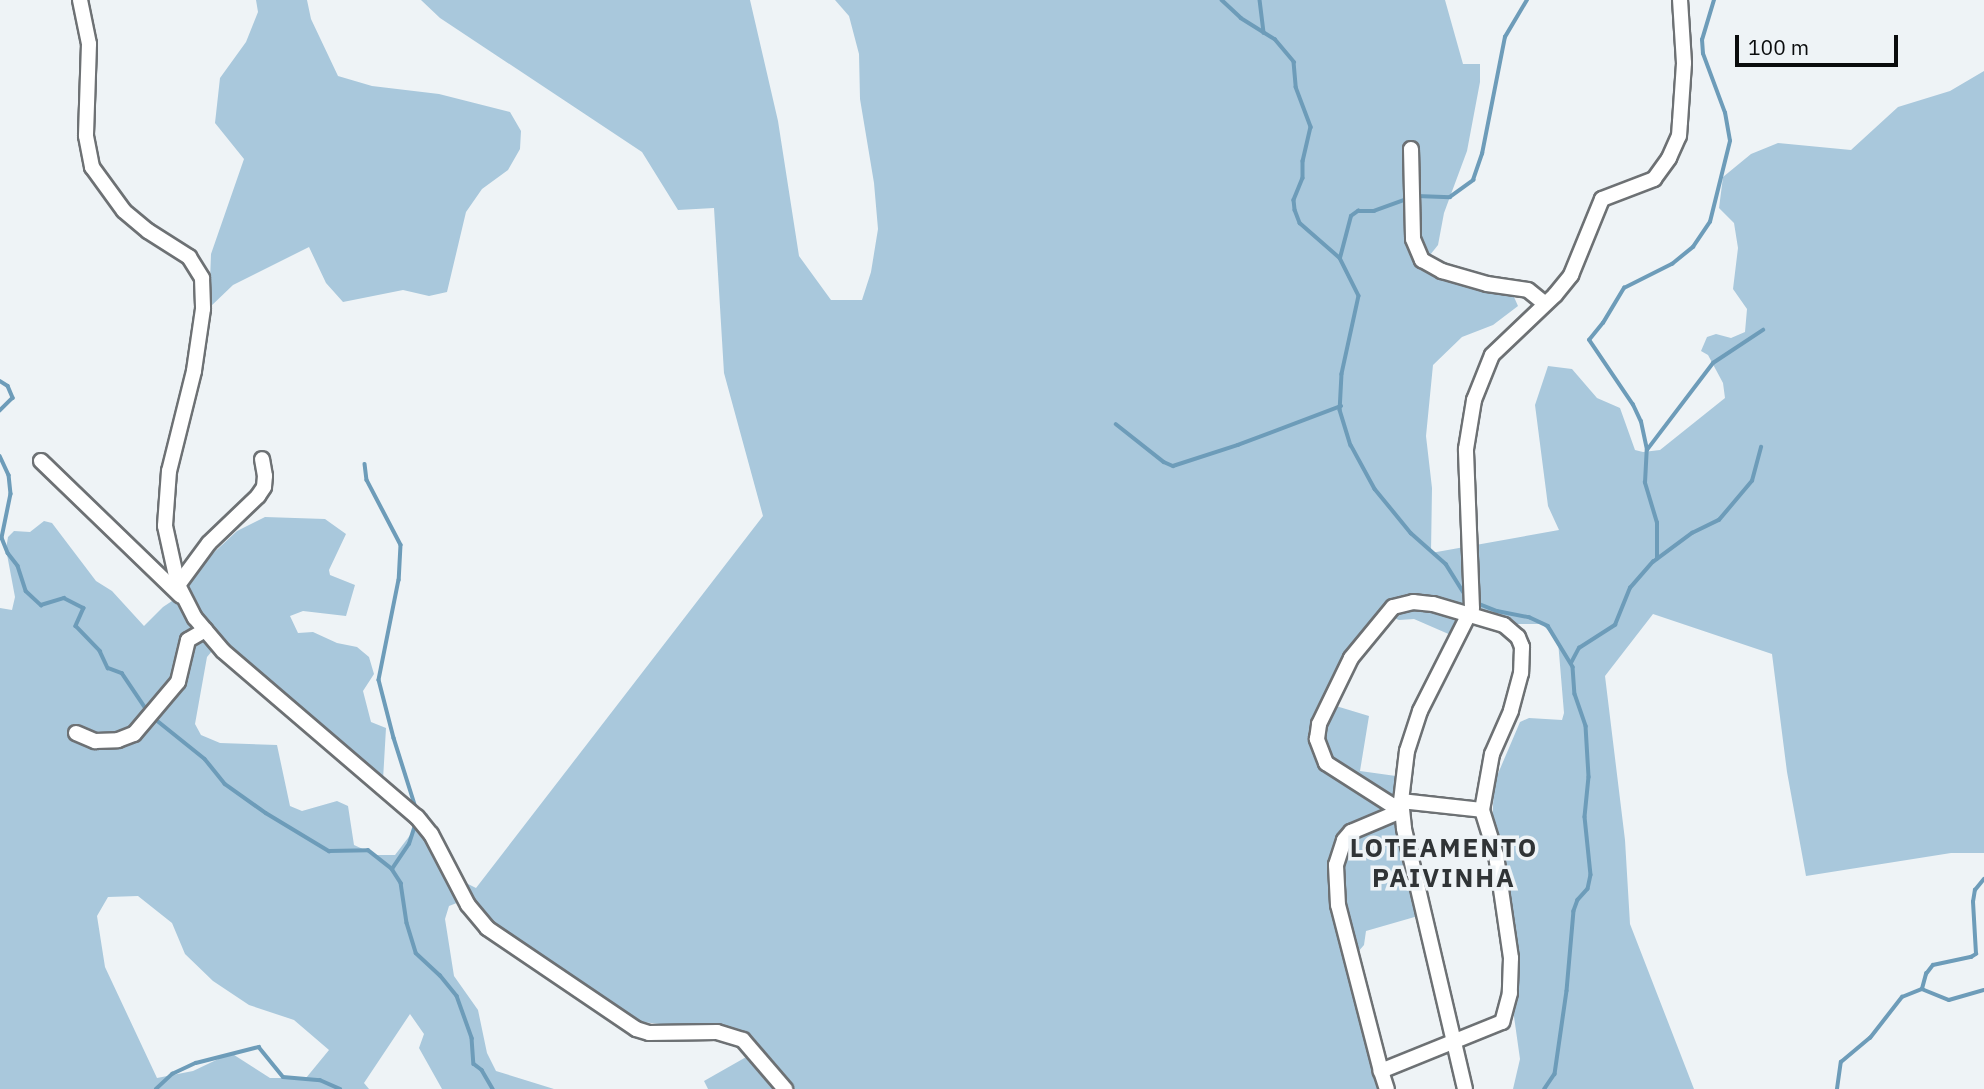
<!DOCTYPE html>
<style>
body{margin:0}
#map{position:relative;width:1984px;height:1089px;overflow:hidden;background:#eef3f6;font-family:"IBM Plex Sans",sans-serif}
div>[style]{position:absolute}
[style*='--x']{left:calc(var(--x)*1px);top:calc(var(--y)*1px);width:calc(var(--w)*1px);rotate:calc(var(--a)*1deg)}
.green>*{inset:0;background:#a9c8dc}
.stream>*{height:3.5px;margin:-1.75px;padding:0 1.75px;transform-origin:1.75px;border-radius:1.75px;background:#6d9cb9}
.roads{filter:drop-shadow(2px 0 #6d7174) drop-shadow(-2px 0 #6d7174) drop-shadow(0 2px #6d7174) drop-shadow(0 -2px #6d7174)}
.minor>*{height:14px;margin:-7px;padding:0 7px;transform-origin:7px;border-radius:7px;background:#fff}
span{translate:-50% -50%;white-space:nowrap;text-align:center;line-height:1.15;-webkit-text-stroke:7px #eef3f6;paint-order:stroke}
.district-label{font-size:26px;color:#303436;font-weight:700;letter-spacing:2px}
.scale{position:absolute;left:1735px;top:35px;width:163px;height:32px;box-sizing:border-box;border:4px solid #0a0c0d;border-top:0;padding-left:9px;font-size:21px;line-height:24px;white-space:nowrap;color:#0a0c0d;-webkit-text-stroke:5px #eef3f6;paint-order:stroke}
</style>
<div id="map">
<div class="green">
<div style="clip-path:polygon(256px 0,307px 0,311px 19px,338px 76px,372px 86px,439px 94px,510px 112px,521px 131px,520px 149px,508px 170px,482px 189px,466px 212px,447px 292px,429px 296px,403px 290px,343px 302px,326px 283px,309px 247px,233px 285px,209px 308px,211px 254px,244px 159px,215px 123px,220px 78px,246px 42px,258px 12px)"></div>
<div style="clip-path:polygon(evenodd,421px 0,750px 0,778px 121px,799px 256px,831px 300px,862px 300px,871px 272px,878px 229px,874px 183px,860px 99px,859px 54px,849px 16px,835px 0,1445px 0,1463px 64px,1480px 64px,1480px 82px,1467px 151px,1444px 213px,1438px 245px,1430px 255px,1431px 267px,1510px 288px,1518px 306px,1493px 325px,1462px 337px,1433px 365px,1426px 436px,1432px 488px,1431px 553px,1559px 530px,1548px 506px,1535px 405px,1548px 366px,1572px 369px,1597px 398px,1620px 408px,1635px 450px,1643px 452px,1660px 450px,1725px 398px,1723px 383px,1708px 355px,1701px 351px,1707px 337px,1716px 334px,1731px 338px,1745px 332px,1747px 309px,1733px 289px,1738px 248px,1734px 223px,1719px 208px,1723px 177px,1751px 154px,1778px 143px,1851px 150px,1898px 107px,1950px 91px,1984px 71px,1984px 853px,1951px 853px,1806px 876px,1787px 772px,1772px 654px,1653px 614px,1605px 676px,1625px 840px,1630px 924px,1694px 1089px,1513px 1089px,1520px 1059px,1491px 854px,1494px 783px,1520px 722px,1529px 718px,1562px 720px,1564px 713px,1558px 641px,1542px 624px,1502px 624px,1477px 617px,1460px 639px,1414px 619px,1399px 620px,1382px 613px,1355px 653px,1336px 706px,1369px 716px,1360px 771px,1403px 777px,1425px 914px,1366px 931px,1364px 945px,1351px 960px,1379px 1089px,708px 1089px,704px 1081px,755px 1052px,741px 1034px,635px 1021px,538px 959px,467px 899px,449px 906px,445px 919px,454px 976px,478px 1010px,487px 1053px,496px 1071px,554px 1089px,442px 1089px,419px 1048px,424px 1034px,410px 1014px,364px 1083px,369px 1089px,0 1089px,0 608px,12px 610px,15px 597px,6px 549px,8px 537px,14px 531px,30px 532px,44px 521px,52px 523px,96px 581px,112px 591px,144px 626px,163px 607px,178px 597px,217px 645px,207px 657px,195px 724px,201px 735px,220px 743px,277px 745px,290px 806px,302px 811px,337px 801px,348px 806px,354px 845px,376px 855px,395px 855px,427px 813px,466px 883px,476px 888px,763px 516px,724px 373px,714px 208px,678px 210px,642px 152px,440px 18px,421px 0,138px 896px,172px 923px,185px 954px,213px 981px,249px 1005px,294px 1020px,329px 1050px,306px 1078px,270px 1078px,231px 1053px,193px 1071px,157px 1078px,105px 967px,97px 916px,108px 897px,138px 896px)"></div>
<div style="clip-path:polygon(265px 517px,325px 519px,346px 534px,329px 570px,330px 575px,355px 585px,346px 616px,303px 611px,290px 616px,298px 633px,313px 632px,337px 643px,357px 647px,369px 657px,374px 674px,363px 691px,371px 722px,386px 728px,383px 780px,220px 640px,193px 601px,189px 586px,193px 572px,237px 531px)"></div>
</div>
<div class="stream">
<div style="--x:1222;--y:0;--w:26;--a:43"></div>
<div style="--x:1241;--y:18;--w:40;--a:32"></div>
<div style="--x:1275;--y:39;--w:30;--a:50"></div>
<div style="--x:1294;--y:62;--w:25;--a:85"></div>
<div style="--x:1296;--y:87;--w:43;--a:69.4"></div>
<div style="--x:1311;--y:127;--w:35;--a:103"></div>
<div style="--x:1303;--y:161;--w:17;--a:90"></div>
<div style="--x:1303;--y:178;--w:24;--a:112"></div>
<div style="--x:1294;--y:200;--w:10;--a:84"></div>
<div style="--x:1295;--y:210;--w:14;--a:69"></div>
<div style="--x:1300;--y:223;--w:53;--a:41.2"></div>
<div style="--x:1340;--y:258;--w:42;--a:63.4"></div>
<div style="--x:1359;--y:296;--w:80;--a:102.3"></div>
<div style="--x:1342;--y:374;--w:36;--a:93"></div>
<div style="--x:1340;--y:410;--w:37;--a:73"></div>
<div style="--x:1351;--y:445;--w:50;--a:61.4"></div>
<div style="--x:1375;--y:489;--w:57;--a:50.7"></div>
<div style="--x:1411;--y:533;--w:47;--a:41.5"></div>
<div style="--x:1446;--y:564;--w:40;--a:58"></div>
<div style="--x:1260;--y:0;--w:33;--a:83"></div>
<div style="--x:1417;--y:196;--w:33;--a:2"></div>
<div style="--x:1450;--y:197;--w:29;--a:-36"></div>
<div style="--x:1473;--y:180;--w:28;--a:-71"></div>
<div style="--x:1482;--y:154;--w:119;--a:-78.9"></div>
<div style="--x:1505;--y:37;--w:43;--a:-59.3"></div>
<div style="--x:1340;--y:258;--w:43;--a:-75.3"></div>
<div style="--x:1351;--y:216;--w:9;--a:-36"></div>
<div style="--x:1358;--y:211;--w:16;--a:0"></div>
<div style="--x:1374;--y:211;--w:37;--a:-20"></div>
<div style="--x:0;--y:381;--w:9;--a:32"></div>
<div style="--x:8;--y:386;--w:13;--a:67"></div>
<div style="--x:13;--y:398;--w:18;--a:135"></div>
<div style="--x:1116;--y:424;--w:61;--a:38.4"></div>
<div style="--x:1164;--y:462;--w:10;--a:24"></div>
<div style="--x:1173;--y:466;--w:68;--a:-17.9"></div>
<div style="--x:1238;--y:445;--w:110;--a:-20.7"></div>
<div style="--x:1647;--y:450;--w:109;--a:-52.8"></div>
<div style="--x:1713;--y:363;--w:60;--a:-33.4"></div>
<div style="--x:0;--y:456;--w:21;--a:65"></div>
<div style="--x:9;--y:475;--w:19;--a:84"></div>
<div style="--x:11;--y:494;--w:45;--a:101.6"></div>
<div style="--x:2;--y:538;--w:16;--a:68"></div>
<div style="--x:8;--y:553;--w:16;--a:52"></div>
<div style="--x:18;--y:566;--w:26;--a:72"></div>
<div style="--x:26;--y:591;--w:21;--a:43"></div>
<div style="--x:41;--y:605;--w:24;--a:-17"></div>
<div style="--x:64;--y:598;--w:22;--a:27"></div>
<div style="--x:84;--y:608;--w:20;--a:114"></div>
<div style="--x:76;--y:626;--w:35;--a:46"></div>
<div style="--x:100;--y:651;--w:19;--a:65"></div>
<div style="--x:108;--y:668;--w:15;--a:20"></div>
<div style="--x:122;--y:673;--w:48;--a:56"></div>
<div style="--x:365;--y:464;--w:16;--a:83"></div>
<div style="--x:367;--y:480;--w:73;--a:62.4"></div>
<div style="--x:401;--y:545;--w:35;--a:93"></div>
<div style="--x:399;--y:580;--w:102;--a:101.3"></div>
<div style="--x:379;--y:680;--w:60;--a:75.5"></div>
<div style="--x:394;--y:738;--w:77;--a:72.5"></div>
<div style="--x:1657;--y:559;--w:36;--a:-90"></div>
<div style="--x:1657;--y:523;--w:42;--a:-106.7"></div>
<div style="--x:1645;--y:483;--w:33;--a:-87"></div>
<div style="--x:1647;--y:450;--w:29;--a:-102"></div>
<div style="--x:1641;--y:422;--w:19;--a:-115"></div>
<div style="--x:1633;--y:405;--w:78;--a:-124.1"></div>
<div style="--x:1589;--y:340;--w:22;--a:-51"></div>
<div style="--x:1603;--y:323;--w:41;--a:-59"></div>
<div style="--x:1624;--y:288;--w:54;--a:-26.6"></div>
<div style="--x:1672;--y:264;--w:27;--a:-39"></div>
<div style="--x:1693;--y:247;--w:30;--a:-56"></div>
<div style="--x:1710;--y:222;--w:83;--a:-76.1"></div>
<div style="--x:1730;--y:141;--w:28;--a:-100"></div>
<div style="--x:1725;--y:113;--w:63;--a:-110.4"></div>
<div style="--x:1703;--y:54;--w:14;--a:-94"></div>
<div style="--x:1702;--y:40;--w:42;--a:-73.3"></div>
<div style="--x:1477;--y:603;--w:22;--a:22"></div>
<div style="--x:1497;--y:611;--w:33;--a:11"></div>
<div style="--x:1529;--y:617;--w:21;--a:25"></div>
<div style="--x:1548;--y:626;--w:48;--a:58.6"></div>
<div style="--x:1573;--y:667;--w:27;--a:86"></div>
<div style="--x:1575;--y:694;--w:34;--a:71"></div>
<div style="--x:1586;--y:726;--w:51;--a:86.6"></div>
<div style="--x:1589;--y:777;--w:40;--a:95.7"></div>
<div style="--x:1585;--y:817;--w:58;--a:84.1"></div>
<div style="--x:1591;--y:875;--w:14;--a:102"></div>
<div style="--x:1588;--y:889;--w:15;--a:132"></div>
<div style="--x:1578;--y:900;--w:12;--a:110"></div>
<div style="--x:1574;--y:911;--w:80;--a:95"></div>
<div style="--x:1567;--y:991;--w:84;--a:98.2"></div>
<div style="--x:1555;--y:1074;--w:18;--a:124"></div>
<div style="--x:1571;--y:663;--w:17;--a:-62"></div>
<div style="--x:1579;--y:648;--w:43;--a:-32.6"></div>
<div style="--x:1615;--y:625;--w:40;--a:-68"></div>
<div style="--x:1630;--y:588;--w:35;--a:-49"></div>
<div style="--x:1653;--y:562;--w:49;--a:-36.6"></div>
<div style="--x:1692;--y:533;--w:30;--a:-26"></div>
<div style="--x:1719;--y:520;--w:51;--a:-49.8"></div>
<div style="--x:1752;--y:481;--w:35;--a:-75"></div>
<div style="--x:154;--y:718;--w:65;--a:38.8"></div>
<div style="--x:205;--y:759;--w:32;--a:51"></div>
<div style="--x:225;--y:784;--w:50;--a:35.3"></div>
<div style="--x:266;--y:813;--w:74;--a:31.1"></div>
<div style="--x:329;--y:851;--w:39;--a:-1"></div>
<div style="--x:368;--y:850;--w:31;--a:38"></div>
<div style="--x:392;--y:869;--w:17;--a:57"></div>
<div style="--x:401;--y:883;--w:40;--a:81.5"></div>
<div style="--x:407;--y:923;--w:31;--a:73"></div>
<div style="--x:416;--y:953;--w:33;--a:43"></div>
<div style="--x:440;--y:975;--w:27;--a:51"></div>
<div style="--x:457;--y:996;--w:45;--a:70.3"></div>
<div style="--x:472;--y:1038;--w:26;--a:86"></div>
<div style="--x:474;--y:1064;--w:10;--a:37"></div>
<div style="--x:482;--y:1070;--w:22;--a:60"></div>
<div style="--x:392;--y:869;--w:30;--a:-56"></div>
<div style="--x:409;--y:844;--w:23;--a:-72"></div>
<div style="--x:1922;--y:989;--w:16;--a:-75"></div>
<div style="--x:1926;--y:974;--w:11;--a:-52"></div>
<div style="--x:1933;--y:965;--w:39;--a:-12"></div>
<div style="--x:1971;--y:957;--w:6;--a:-31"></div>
<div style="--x:1976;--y:954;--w:52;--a:-93.3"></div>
<div style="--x:1973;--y:902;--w:12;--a:-81"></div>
<div style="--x:1975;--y:890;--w:14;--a:-51"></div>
<div style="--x:156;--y:1089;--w:22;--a:-43"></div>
<div style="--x:172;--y:1074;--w:26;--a:-25"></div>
<div style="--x:196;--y:1063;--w:65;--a:-14.3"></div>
<div style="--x:259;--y:1047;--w:38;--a:51"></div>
<div style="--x:283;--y:1077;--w:37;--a:5"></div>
<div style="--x:320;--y:1080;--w:22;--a:24"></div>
<div style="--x:1837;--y:1089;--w:27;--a:-82"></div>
<div style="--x:1841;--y:1062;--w:38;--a:-40"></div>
<div style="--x:1870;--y:1038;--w:52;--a:-52"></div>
<div style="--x:1902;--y:997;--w:22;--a:-22"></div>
<div style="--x:1922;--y:989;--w:29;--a:22"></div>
<div style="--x:1949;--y:1000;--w:36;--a:-16"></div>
</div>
<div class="roads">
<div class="minor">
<div style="--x:80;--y:0;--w:45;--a:78.4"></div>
<div style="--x:89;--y:44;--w:92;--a:91.9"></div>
<div style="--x:86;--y:136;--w:32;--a:79"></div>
<div style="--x:92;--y:167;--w:54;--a:54"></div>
<div style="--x:124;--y:211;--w:31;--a:40"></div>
<div style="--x:148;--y:231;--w:49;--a:32.4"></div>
<div style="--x:189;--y:257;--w:25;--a:58"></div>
<div style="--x:202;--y:278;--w:31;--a:88"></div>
<div style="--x:203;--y:309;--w:63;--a:98.3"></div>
<div style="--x:194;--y:371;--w:103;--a:104"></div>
<div style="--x:169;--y:471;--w:55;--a:94.2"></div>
<div style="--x:165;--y:526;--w:60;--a:77.6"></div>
<div style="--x:178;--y:585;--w:37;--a:63"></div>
<div style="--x:195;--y:618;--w:43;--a:49.7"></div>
<div style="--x:223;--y:651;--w:255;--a:40.6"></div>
<div style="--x:417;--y:817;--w:22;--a:51"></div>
<div style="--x:431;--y:834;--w:80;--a:62.5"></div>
<div style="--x:468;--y:905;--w:30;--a:50"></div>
<div style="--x:487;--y:928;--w:180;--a:34.1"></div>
<div style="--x:636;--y:1029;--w:14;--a:17"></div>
<div style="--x:649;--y:1033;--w:68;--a:-0.8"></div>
<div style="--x:717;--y:1032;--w:27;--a:17"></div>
<div style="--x:743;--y:1040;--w:65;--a:49.4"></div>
<div style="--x:1411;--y:149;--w:90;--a:88.7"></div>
<div style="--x:1413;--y:239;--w:23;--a:67"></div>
<div style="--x:1422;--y:260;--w:23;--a:29"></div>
<div style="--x:1442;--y:271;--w:47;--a:16.1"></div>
<div style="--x:1487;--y:284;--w:41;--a:8.3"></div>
<div style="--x:1528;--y:290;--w:21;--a:39"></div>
<div style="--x:41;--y:461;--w:194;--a:44"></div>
<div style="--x:178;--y:585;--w:52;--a:-53.6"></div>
<div style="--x:209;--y:543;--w:68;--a:-43.8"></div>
<div style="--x:258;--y:496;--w:11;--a:-56"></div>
<div style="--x:264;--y:487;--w:11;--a:-85"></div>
<div style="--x:265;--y:476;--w:17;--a:-100"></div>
<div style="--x:1413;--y:602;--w:20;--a:6"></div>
<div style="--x:1433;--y:604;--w:74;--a:16.5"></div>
<div style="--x:1504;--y:625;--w:18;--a:41"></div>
<div style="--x:1518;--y:637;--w:11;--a:68"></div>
<div style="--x:1522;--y:647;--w:26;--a:92"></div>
<div style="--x:1521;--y:673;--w:39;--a:105"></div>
<div style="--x:1511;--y:711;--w:47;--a:113.8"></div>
<div style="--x:1492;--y:754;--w:57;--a:100.1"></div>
<div style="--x:1482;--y:810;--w:47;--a:72.7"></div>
<div style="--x:1496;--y:855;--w:104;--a:81.7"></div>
<div style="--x:1511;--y:958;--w:35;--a:92"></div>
<div style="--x:1510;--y:993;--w:30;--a:105"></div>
<div style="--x:1502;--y:1022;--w:131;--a:158"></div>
<div style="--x:1381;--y:1071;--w:171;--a:-104.5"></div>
<div style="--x:1338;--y:905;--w:40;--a:-92.9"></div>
<div style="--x:1336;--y:865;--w:26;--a:-72"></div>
<div style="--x:1344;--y:840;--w:11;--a:-49"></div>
<div style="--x:1351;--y:832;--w:54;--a:-22.8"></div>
<div style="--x:1401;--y:811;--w:89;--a:-147.4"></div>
<div style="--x:1326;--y:763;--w:26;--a:-111"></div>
<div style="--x:1317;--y:739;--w:15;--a:-82"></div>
<div style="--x:1319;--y:724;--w:73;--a:-64.1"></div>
<div style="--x:1351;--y:658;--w:66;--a:-50.5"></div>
<div style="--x:1393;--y:607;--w:21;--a:-14"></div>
<div style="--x:76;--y:733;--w:21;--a:23"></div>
<div style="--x:95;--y:741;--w:23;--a:-2"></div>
<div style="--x:118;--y:740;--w:17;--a:-21"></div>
<div style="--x:134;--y:734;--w:68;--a:-49.8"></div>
<div style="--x:178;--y:682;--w:43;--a:-76.6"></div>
<div style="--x:188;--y:640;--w:20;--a:-30"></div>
<div style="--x:1401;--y:801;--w:81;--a:6.3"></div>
<div style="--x:1381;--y:1071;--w:19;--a:72"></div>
<div style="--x:1465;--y:1089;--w:268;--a:-103.2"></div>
<div style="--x:1404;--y:828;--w:27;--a:-96"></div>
<div style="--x:1401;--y:801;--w:50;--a:-83.2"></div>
<div style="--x:1407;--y:751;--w:42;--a:-72"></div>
<div style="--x:1420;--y:711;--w:115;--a:-63.2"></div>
<div style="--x:1472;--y:608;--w:159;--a:-92.2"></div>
<div style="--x:1466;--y:449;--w:50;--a:-80.7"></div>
<div style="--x:1474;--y:400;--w:48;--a:-68.2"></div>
<div style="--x:1492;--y:355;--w:87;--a:-43.6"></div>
<div style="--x:1555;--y:295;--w:26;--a:-51"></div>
<div style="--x:1571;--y:275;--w:82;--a:-67.8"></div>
<div style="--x:1602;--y:199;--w:56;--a:-21"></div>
<div style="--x:1654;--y:179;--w:26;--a:-54"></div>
<div style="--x:1669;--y:158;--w:24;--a:-66"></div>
<div style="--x:1679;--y:136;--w:14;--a:-86"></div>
<div style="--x:1680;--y:122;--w:59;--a:-86.1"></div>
<div style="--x:1684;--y:63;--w:63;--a:-93.6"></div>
</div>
</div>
<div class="district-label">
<span style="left:1444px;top:863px">LOTEAMENTO<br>PAIVINHA</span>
</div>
<div class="scale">100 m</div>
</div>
